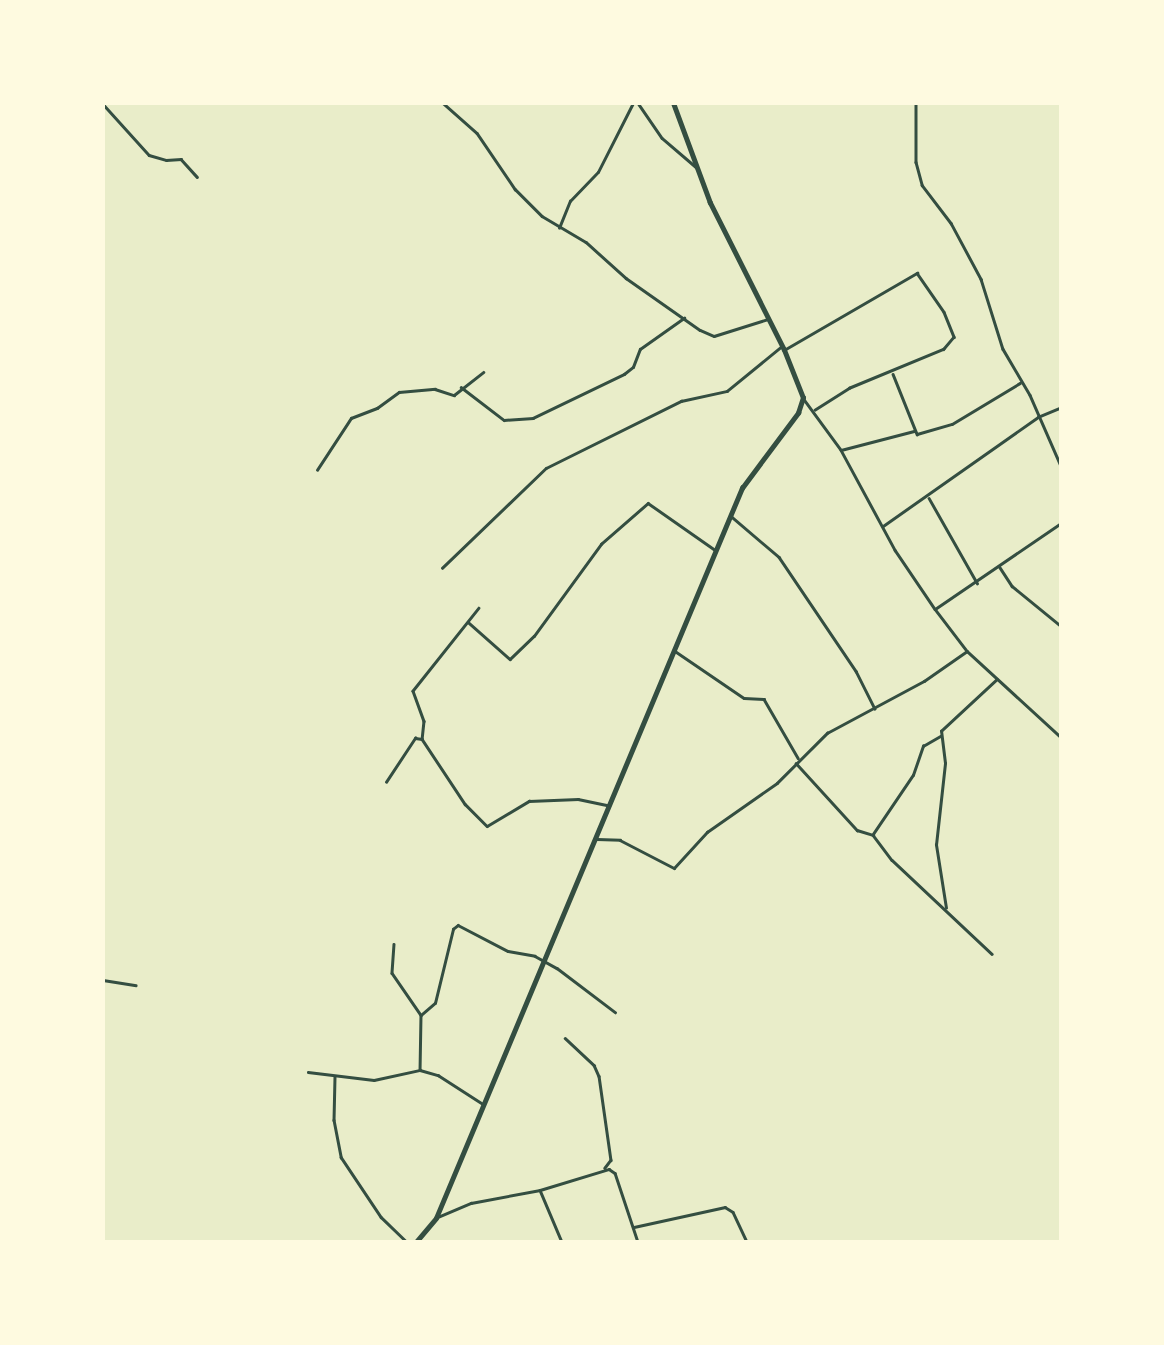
<!DOCTYPE html>
<style>
body{margin:0}
#map{position:relative;width:1164px;height:1345px;overflow:hidden;background:#e9edc9;font-family:"Asap Condensed",sans-serif}
div>[style]{position:absolute}
[style*='--x']{left:calc(var(--x)*1px);top:calc(var(--y)*1px);width:calc(var(--w)*1px);rotate:calc(var(--a)*1deg)}
.minor>*{height:2.5px;margin:-1.25px;padding:0 1.25px;transform-origin:1.25px;border-radius:1.25px;background:#344e41}
.primary>*{height:4.5px;margin:-2.25px;padding:0 2.25px;transform-origin:2.25px;border-radius:2.25px;background:#344e41}
span{translate:-50% -50%;white-space:nowrap;text-align:center;line-height:1.15;-webkit-text-stroke:6px #fefae0;paint-order:stroke}
.frame{position:absolute;inset:0;border:105px solid #fefae0;pointer-events:none}
</style>
<div id="map">
<div class="minor">
<div style="--x:443;--y:103;--w:45;--a:41.4"></div>
<div style="--x:477;--y:133;--w:68;--a:55.8"></div>
<div style="--x:515;--y:189;--w:38;--a:45"></div>
<div style="--x:542;--y:216;--w:51;--a:30.6"></div>
<div style="--x:586;--y:242;--w:54;--a:42"></div>
<div style="--x:626;--y:278;--w:90;--a:35.1"></div>
<div style="--x:700;--y:330;--w:15;--a:23"></div>
<div style="--x:714;--y:336;--w:57;--a:-17.5"></div>
<div style="--x:638;--y:103;--w:42;--a:55.6"></div>
<div style="--x:662;--y:138;--w:45;--a:40.5"></div>
<div style="--x:916;--y:103;--w:59;--a:90"></div>
<div style="--x:916;--y:162;--w:24;--a:75"></div>
<div style="--x:922;--y:185;--w:48;--a:52.7"></div>
<div style="--x:951;--y:223;--w:64;--a:61.8"></div>
<div style="--x:981;--y:279;--w:73;--a:72.6"></div>
<div style="--x:1003;--y:349;--w:53;--a:59.6"></div>
<div style="--x:1030;--y:395;--w:77;--a:66.4"></div>
<div style="--x:104;--y:105;--w:67;--a:48"></div>
<div style="--x:149;--y:155;--w:18;--a:16"></div>
<div style="--x:166;--y:160;--w:15;--a:-4"></div>
<div style="--x:181;--y:159;--w:24;--a:48"></div>
<div style="--x:559;--y:228;--w:29;--a:-68"></div>
<div style="--x:570;--y:201;--w:40;--a:-46"></div>
<div style="--x:598;--y:172;--w:77;--a:-63.1"></div>
<div style="--x:784;--y:350;--w:154;--a:-30.1"></div>
<div style="--x:917;--y:273;--w:47;--a:55.3"></div>
<div style="--x:944;--y:312;--w:27;--a:68"></div>
<div style="--x:954;--y:337;--w:16;--a:130"></div>
<div style="--x:944;--y:349;--w:102;--a:157.5"></div>
<div style="--x:850;--y:388;--w:41;--a:147.8"></div>
<div style="--x:893;--y:374;--w:65;--a:68.2"></div>
<div style="--x:917;--y:434;--w:36;--a:-16"></div>
<div style="--x:952;--y:424;--w:79;--a:-31.1"></div>
<div style="--x:461;--y:387;--w:54;--a:37.5"></div>
<div style="--x:504;--y:420;--w:29;--a:-4"></div>
<div style="--x:533;--y:418;--w:101;--a:-25.8"></div>
<div style="--x:624;--y:374;--w:11;--a:-38"></div>
<div style="--x:633;--y:367;--w:19;--a:-69"></div>
<div style="--x:640;--y:349;--w:54;--a:-35.2"></div>
<div style="--x:803;--y:398;--w:64;--a:53.8"></div>
<div style="--x:841;--y:450;--w:114;--a:61.6"></div>
<div style="--x:895;--y:550;--w:71;--a:55.9"></div>
<div style="--x:935;--y:609;--w:53;--a:52.7"></div>
<div style="--x:967;--y:651;--w:127;--a:42.5"></div>
<div style="--x:841;--y:450;--w:75;--a:-14.6"></div>
<div style="--x:317;--y:470;--w:62;--a:-56.8"></div>
<div style="--x:351;--y:418;--w:28;--a:-21"></div>
<div style="--x:377;--y:408;--w:27;--a:-36"></div>
<div style="--x:399;--y:392;--w:36;--a:-5"></div>
<div style="--x:435;--y:389;--w:20;--a:18"></div>
<div style="--x:454;--y:395;--w:37;--a:-38"></div>
<div style="--x:929;--y:498;--w:98;--a:60.5"></div>
<div style="--x:732;--y:517;--w:62;--a:40.4"></div>
<div style="--x:779;--y:557;--w:138;--a:56"></div>
<div style="--x:856;--y:671;--w:42;--a:63.4"></div>
<div style="--x:883;--y:526;--w:189;--a:-35.1"></div>
<div style="--x:1038;--y:417;--w:25;--a:-23"></div>
<div style="--x:999;--y:566;--w:24;--a:57"></div>
<div style="--x:1012;--y:586;--w:63;--a:39.2"></div>
<div style="--x:442;--y:568;--w:144;--a:-43.9"></div>
<div style="--x:546;--y:468;--w:151;--a:-26.4"></div>
<div style="--x:681;--y:401;--w:47;--a:-12.3"></div>
<div style="--x:727;--y:391;--w:71;--a:-39.3"></div>
<div style="--x:479;--y:608;--w:106;--a:128.5"></div>
<div style="--x:413;--y:691;--w:32;--a:70"></div>
<div style="--x:424;--y:721;--w:18;--a:96"></div>
<div style="--x:422;--y:739;--w:78;--a:56.5"></div>
<div style="--x:465;--y:804;--w:31;--a:45"></div>
<div style="--x:487;--y:826;--w:49;--a:-30.8"></div>
<div style="--x:529;--y:801;--w:49;--a:-2.3"></div>
<div style="--x:578;--y:799;--w:30;--a:12"></div>
<div style="--x:935;--y:609;--w:153;--a:-34.3"></div>
<div style="--x:468;--y:622;--w:56;--a:41.4"></div>
<div style="--x:510;--y:659;--w:33;--a:-44"></div>
<div style="--x:534;--y:636;--w:114;--a:-53.9"></div>
<div style="--x:601;--y:544;--w:62;--a:-41.1"></div>
<div style="--x:648;--y:503;--w:82;--a:35"></div>
<div style="--x:675;--y:651;--w:83;--a:34.3"></div>
<div style="--x:744;--y:698;--w:20;--a:3"></div>
<div style="--x:764;--y:699;--w:68;--a:60"></div>
<div style="--x:796;--y:763;--w:91;--a:47.7"></div>
<div style="--x:857;--y:830;--w:17;--a:17"></div>
<div style="--x:873;--y:835;--w:31;--a:53"></div>
<div style="--x:892;--y:860;--w:137;--a:43.2"></div>
<div style="--x:386;--y:782;--w:53;--a:-56.6"></div>
<div style="--x:415;--y:738;--w:7;--a:8"></div>
<div style="--x:873;--y:834;--w:71;--a:-55.9"></div>
<div style="--x:913;--y:775;--w:31;--a:-71"></div>
<div style="--x:923;--y:746;--w:20;--a:-30"></div>
<div style="--x:597;--y:839;--w:23;--a:2"></div>
<div style="--x:620;--y:840;--w:61;--a:27.4"></div>
<div style="--x:674;--y:868;--w:49;--a:-47.5"></div>
<div style="--x:707;--y:832;--w:85;--a:-35"></div>
<div style="--x:777;--y:783;--w:71;--a:-45"></div>
<div style="--x:827;--y:733;--w:110;--a:-28.2"></div>
<div style="--x:924;--y:681;--w:52;--a:-34.9"></div>
<div style="--x:946;--y:908;--w:64;--a:-99"></div>
<div style="--x:936;--y:845;--w:82;--a:-83.7"></div>
<div style="--x:945;--y:763;--w:32;--a:-97"></div>
<div style="--x:941;--y:731;--w:76;--a:-42.9"></div>
<div style="--x:394;--y:944;--w:29;--a:94"></div>
<div style="--x:392;--y:973;--w:51;--a:55.4"></div>
<div style="--x:421;--y:1015;--w:55;--a:91"></div>
<div style="--x:420;--y:1070;--w:19;--a:16"></div>
<div style="--x:438;--y:1075;--w:54;--a:32.8"></div>
<div style="--x:103;--y:980;--w:33;--a:9"></div>
<div style="--x:421;--y:1015;--w:18;--a:-41"></div>
<div style="--x:435;--y:1003;--w:76;--a:-76.3"></div>
<div style="--x:453;--y:929;--w:6;--a:-39"></div>
<div style="--x:458;--y:925;--w:56;--a:27.5"></div>
<div style="--x:508;--y:951;--w:27;--a:10"></div>
<div style="--x:535;--y:956;--w:25;--a:29"></div>
<div style="--x:557;--y:968;--w:73;--a:37.2"></div>
<div style="--x:565;--y:1038;--w:40;--a:43"></div>
<div style="--x:594;--y:1065;--w:12;--a:66"></div>
<div style="--x:599;--y:1076;--w:85;--a:81.9"></div>
<div style="--x:611;--y:1160;--w:10;--a:127"></div>
<div style="--x:308;--y:1072;--w:66;--a:6.9"></div>
<div style="--x:374;--y:1080;--w:47;--a:-12.3"></div>
<div style="--x:335;--y:1077;--w:43;--a:91.3"></div>
<div style="--x:334;--y:1120;--w:38;--a:79"></div>
<div style="--x:341;--y:1157;--w:72;--a:56.3"></div>
<div style="--x:381;--y:1217;--w:36;--a:44"></div>
<div style="--x:540;--y:1190;--w:56;--a:67.1"></div>
<div style="--x:438;--y:1217;--w:36;--a:-23"></div>
<div style="--x:471;--y:1203;--w:70;--a:-10.7"></div>
<div style="--x:540;--y:1190;--w:72;--a:-16.9"></div>
<div style="--x:609;--y:1169;--w:7;--a:34"></div>
<div style="--x:615;--y:1173;--w:73;--a:71.6"></div>
<div style="--x:634;--y:1227;--w:93;--a:-12.4"></div>
<div style="--x:725;--y:1207;--w:9;--a:32"></div>
<div style="--x:733;--y:1212;--w:33;--a:65"></div>
</div>
<div class="primary">
<div style="--x:416;--y:1242;--w:31;--a:-50"></div>
<div style="--x:436;--y:1218;--w:792;--a:-67.26"></div>
<div style="--x:742;--y:488;--w:94;--a:-53.3"></div>
<div style="--x:798;--y:413;--w:16;--a:-72"></div>
<div style="--x:803;--y:398;--w:52;--a:-111.6"></div>
<div style="--x:784;--y:350;--w:165;--a:-116.7"></div>
<div style="--x:710;--y:203;--w:107;--a:-110.3"></div>
</div>
<div class="frame"></div>
</div>
